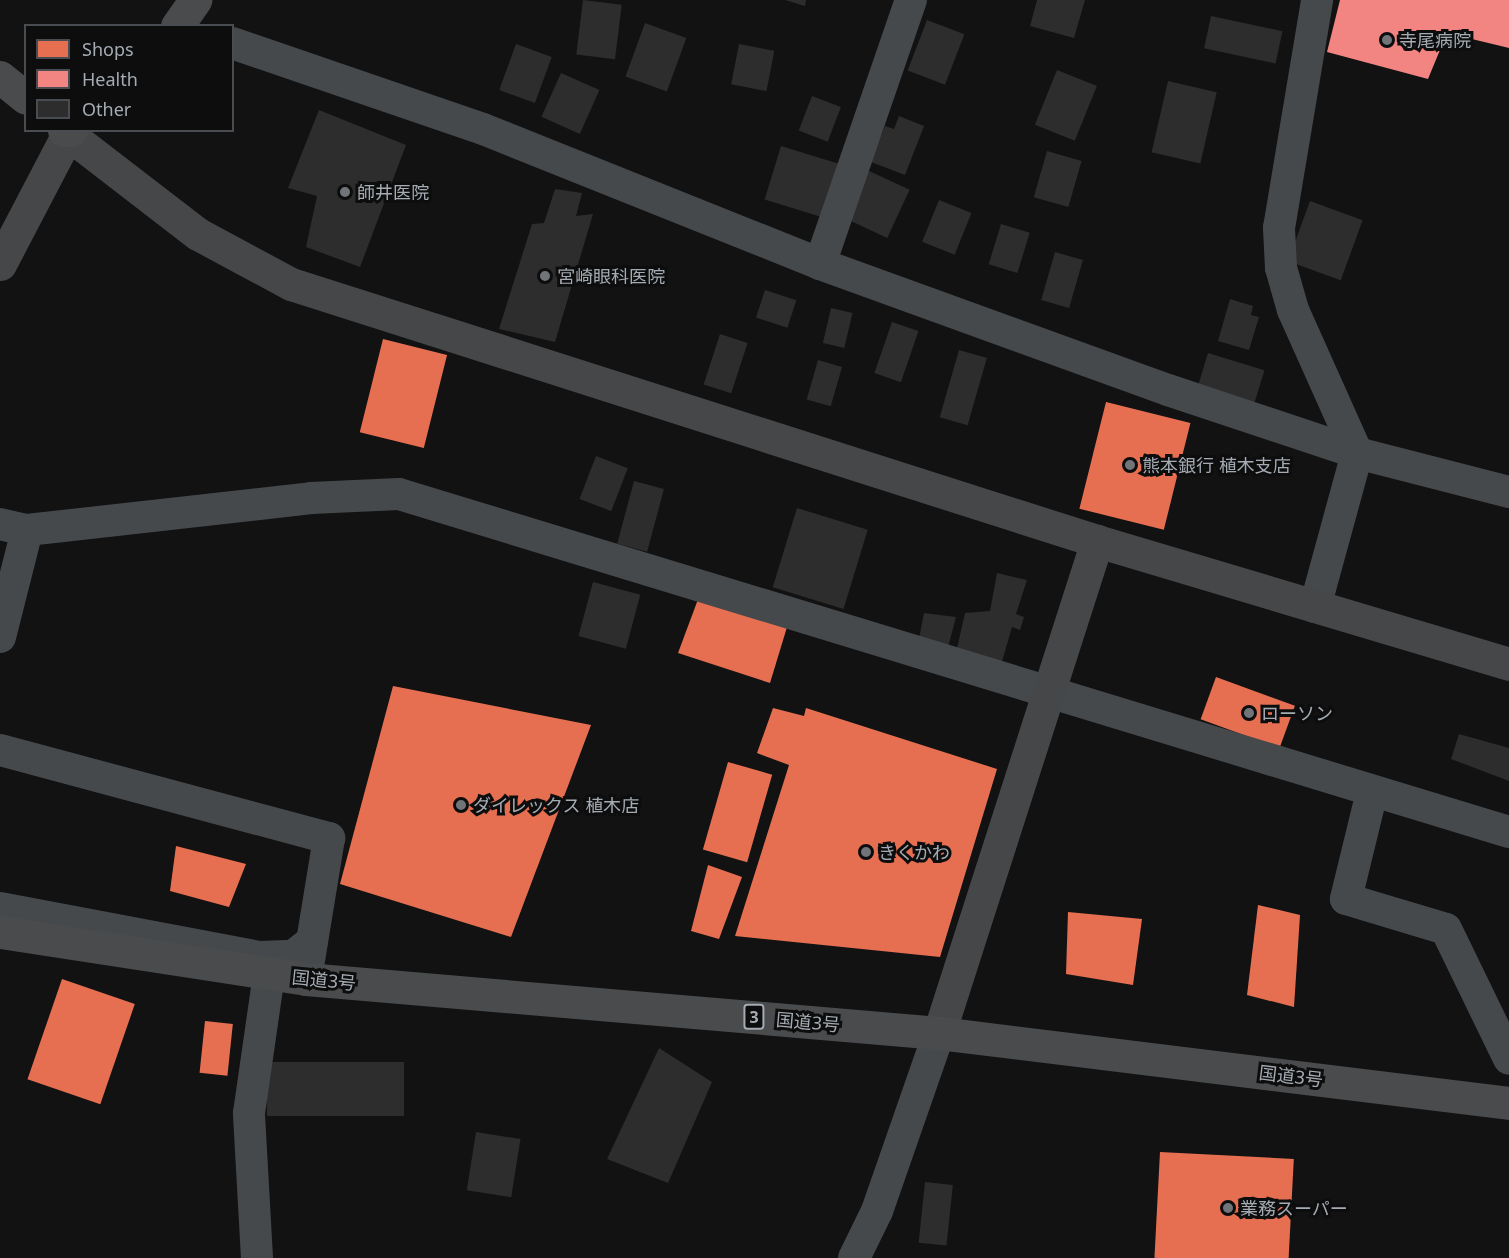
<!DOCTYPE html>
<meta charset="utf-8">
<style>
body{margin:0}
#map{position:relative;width:1509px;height:1258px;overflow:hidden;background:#121213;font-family:"Noto Sans","Noto Sans JP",sans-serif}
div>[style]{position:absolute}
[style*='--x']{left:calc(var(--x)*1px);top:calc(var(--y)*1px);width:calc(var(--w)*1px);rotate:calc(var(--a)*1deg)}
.shops>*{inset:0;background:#e76f51;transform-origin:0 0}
.health>*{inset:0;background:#f28482}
.building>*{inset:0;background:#2d2d2e;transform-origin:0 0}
.street>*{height:32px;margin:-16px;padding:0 16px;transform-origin:16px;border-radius:16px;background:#46494b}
.secondary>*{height:33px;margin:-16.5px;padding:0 16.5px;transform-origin:16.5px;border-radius:16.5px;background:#454749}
.primary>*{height:33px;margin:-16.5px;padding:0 16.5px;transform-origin:16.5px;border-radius:16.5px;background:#494b4c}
.highway>*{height:33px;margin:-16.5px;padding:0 16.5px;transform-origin:16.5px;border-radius:16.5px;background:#494b4c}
.dots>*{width:16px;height:16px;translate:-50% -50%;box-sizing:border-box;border:3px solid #0d0d0e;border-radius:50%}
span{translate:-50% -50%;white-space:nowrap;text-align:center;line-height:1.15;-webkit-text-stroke:6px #0d0d0e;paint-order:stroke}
.shield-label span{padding:2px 4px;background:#0d0d0e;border:2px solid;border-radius:4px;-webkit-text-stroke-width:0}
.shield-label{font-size:16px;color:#a4abb2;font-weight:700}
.poi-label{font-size:18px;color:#a4abb2}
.left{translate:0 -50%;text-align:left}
.street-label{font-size:18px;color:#a4abb2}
.legend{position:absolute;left:24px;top:24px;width:210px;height:108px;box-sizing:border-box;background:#0d0d0e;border:2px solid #494c50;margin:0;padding:8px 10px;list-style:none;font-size:18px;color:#a4abb2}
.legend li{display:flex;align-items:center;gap:12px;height:30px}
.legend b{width:30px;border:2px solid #494c50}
</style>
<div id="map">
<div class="shops">
<div style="left:383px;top:339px;width:66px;height:96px;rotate:14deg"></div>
<div style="left:1106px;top:402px;width:87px;height:110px;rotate:14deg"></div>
<div style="clip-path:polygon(700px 594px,791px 614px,770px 683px,678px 653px)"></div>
<div style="left:1216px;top:677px;width:84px;height:45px;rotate:20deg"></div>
<div style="clip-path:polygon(393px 686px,591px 725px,511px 937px,340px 884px)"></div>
<div style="clip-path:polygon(773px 708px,804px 716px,806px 708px,997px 769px,940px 957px,735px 936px,789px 765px,757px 753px)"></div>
<div style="left:728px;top:762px;width:46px;height:91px;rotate:16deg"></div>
<div style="clip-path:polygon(176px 846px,246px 864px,229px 907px,170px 891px)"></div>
<div style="clip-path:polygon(708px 865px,742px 877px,719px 939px,691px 931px)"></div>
<div style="clip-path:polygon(1258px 905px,1300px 915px,1294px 1007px,1247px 995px)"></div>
<div style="clip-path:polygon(1068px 912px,1142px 919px,1133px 985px,1066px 974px)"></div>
<div style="left:62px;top:979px;width:77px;height:106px;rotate:19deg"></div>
<div style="left:205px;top:1021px;width:28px;height:52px;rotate:6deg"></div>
<div style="left:1160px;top:1152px;width:134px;height:106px;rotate:3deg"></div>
</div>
<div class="health">
<div style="clip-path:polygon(1340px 0,1509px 0,1509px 48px,1447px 33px,1428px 79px,1327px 52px)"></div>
</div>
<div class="building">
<div style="left:583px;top:0;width:39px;height:55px;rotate:7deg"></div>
<div style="clip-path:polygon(785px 0,806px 0,805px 6px)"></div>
<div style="clip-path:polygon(1037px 0,1085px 0,1074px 38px,1030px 26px)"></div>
<div style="left:1211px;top:16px;width:73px;height:33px;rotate:12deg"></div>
<div style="left:927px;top:20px;width:40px;height:54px;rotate:21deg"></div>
<div style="left:645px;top:23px;width:44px;height:57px;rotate:20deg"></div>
<div style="left:516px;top:44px;width:38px;height:49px;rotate:20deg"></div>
<div style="left:739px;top:44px;width:36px;height:41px;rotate:11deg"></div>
<div style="left:1057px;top:70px;width:43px;height:59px;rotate:22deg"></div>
<div style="left:561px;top:73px;width:42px;height:48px;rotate:24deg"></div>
<div style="left:1168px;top:81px;width:50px;height:73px;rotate:13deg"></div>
<div style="left:812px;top:96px;width:31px;height:37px;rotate:21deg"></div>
<div style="clip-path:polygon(319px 110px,406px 145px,360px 267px,306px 247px,317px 196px,288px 188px)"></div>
<div style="clip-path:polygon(899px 116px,924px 126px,905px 175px,871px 162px,885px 126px,894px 129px)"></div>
<div style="left:781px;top:146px;width:69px;height:56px;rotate:17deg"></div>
<div style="left:1047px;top:151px;width:36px;height:48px;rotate:16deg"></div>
<div style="left:867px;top:170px;width:47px;height:53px;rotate:25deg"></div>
<div style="clip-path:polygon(555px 189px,582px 193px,576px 216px,593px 214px,555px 342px,499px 329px,532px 224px,544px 223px)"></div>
<div style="left:939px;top:200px;width:35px;height:45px;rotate:22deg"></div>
<div style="left:1310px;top:201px;width:56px;height:64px;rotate:20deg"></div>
<div style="left:1001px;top:224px;width:30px;height:42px;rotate:17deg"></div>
<div style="left:1055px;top:252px;width:29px;height:50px;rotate:16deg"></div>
<div style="left:765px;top:290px;width:33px;height:29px;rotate:18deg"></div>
<div style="clip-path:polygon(1230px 299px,1253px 306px,1251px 315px,1259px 317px,1249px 350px,1218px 341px)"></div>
<div style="left:831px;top:308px;width:22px;height:36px;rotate:13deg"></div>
<div style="left:892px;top:322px;width:28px;height:54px;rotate:19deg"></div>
<div style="left:720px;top:334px;width:29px;height:53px;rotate:18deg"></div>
<div style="left:959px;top:350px;width:29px;height:70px;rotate:16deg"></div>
<div style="left:1208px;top:353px;width:59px;height:46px;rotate:17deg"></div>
<div style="left:818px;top:360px;width:25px;height:41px;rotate:16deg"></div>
<div style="left:596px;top:456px;width:34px;height:46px;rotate:21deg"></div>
<div style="left:634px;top:481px;width:31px;height:65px;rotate:15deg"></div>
<div style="left:797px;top:508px;width:74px;height:83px;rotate:17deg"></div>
<div style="clip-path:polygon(997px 573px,1027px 580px,1016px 614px,1024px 617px,1020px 630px,1012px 627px,1001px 665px,956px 653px,965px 613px,990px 611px)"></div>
<div style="left:593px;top:582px;width:49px;height:56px;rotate:15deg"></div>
<div style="clip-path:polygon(924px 613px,956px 617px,946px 655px,917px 649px)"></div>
<div style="clip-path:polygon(1459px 734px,1509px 748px,1509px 781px,1451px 759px)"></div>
<div style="clip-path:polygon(659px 1048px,712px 1082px,668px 1183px,607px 1159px)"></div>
<div style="left:267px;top:1062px;width:137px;height:54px"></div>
<div style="left:476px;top:1132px;width:45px;height:59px;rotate:9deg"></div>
<div style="left:925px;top:1182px;width:28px;height:61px;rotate:6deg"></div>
</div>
<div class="street">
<div style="--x:232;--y:43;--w:265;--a:18.9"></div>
<div style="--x:483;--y:129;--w:363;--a:21.8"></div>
<div style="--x:820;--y:264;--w:370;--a:19.9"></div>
<div style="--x:1168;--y:390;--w:199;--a:18.4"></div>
<div style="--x:1357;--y:453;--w:157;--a:14.4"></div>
<div style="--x:820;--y:264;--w:279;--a:-71"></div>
<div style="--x:0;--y:524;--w:28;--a:13"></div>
<div style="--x:27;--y:530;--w:286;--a:-6.4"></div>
<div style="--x:311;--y:498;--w:88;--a:-2.6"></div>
<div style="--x:399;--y:494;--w:1160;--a:16.94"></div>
<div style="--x:1315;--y:607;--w:160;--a:-74.7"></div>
<div style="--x:1357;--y:453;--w:157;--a:-114.1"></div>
<div style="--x:1293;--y:310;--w:44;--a:-105.9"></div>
<div style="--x:1281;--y:268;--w:40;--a:-92.9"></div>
<div style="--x:1279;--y:228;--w:231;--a:-80.5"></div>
<div style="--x:0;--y:637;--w:110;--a:-75.8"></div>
<div style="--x:0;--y:750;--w:341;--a:15"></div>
<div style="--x:329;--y:838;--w:143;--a:99.3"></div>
<div style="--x:1372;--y:792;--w:110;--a:103.7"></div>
<div style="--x:1346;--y:899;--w:104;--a:16.7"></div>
<div style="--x:1446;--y:929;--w:144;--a:64.1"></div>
<div style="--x:0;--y:908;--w:265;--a:10.7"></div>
<div style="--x:260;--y:957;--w:33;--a:-2"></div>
<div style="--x:293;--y:956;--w:24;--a:-38"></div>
<div style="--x:257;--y:1258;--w:145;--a:-93.2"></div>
<div style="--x:249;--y:1113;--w:140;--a:-81.8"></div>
<div style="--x:854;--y:1258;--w:52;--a:-63.9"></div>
<div style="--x:877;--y:1211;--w:188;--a:-70.8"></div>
</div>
<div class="secondary">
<div style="--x:0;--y:264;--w:147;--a:-62.4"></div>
<div style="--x:68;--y:134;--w:164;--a:37.6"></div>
<div style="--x:198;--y:234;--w:106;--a:28.3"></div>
<div style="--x:291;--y:284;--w:846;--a:17.69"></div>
<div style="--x:1097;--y:541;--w:430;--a:16.6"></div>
<div style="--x:939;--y:1033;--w:517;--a:-72.2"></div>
</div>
<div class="primary">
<div style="--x:177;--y:26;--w:32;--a:-55"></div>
<div style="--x:0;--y:77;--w:33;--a:39"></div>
<div style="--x:64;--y:130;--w:7;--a:0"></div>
</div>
<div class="highway">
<div style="--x:0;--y:932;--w:310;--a:8.7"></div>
<div style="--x:306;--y:979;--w:635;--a:4.88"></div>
<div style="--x:939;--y:1033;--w:574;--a:7"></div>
</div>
<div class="dots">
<div style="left:1387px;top:40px;background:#71757a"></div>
<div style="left:345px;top:192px;background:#71757a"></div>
<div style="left:545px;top:276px;background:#71757a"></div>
<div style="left:1130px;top:465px;background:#71757a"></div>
<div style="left:1249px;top:713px;background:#71757a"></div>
<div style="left:461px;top:805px;background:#71757a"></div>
<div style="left:866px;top:852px;background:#71757a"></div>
<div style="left:1228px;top:1208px;background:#71757a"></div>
</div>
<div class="shield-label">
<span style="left:754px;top:1017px">3</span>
</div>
<div class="poi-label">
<span class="left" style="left:1399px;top:40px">寺尾病院</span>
<span class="left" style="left:357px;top:192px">師井医院</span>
<span class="left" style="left:557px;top:276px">宮崎眼科医院</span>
<span class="left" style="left:1142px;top:465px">熊本銀行 植木支店</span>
<span class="left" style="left:1261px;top:713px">ローソン</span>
<span class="left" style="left:473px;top:805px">ダイレックス 植木店</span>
<span class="left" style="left:878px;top:852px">きくかわ</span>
<span class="left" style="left:1240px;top:1208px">業務スーパー</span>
</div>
<div class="street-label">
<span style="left:324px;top:980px;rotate:6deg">国道3号</span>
<span style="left:808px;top:1022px;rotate:5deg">国道3号</span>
<span style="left:1291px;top:1076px;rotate:7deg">国道3号</span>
</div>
<ul class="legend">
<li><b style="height:16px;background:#e76f51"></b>Shops</li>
<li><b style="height:16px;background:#f28482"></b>Health</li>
<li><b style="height:16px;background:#2d2d2e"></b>Other</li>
</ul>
</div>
